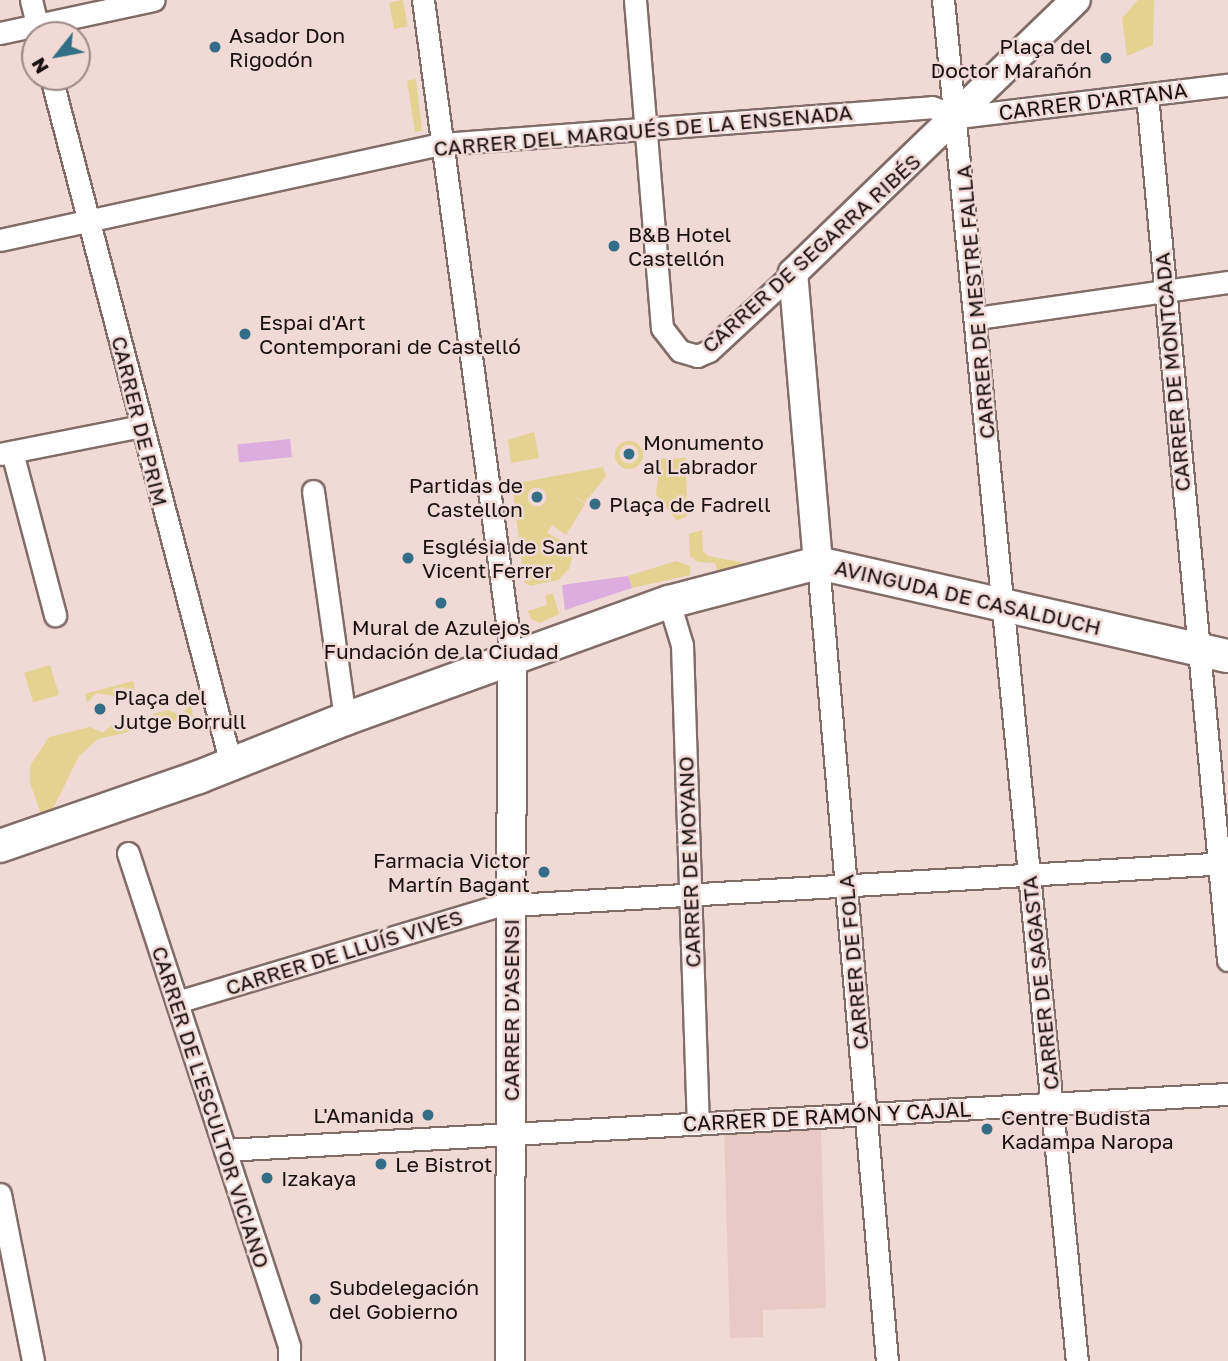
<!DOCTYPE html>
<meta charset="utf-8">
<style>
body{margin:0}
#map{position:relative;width:1228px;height:1361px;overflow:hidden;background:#f1d9d5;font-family:"Golos Text",sans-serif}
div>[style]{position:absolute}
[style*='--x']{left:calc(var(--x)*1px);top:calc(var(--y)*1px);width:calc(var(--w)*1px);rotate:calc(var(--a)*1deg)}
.built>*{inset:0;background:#e9c9c3}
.green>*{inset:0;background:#e4d291;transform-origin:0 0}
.round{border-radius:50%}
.water>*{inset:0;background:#ddade0;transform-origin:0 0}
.roads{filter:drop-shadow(2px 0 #816c68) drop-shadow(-2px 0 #816c68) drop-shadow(0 2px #816c68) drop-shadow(0 -2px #816c68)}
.minor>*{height:21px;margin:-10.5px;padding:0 10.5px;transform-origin:10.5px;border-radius:10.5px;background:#fff}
.tertiary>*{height:28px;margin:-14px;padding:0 14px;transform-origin:14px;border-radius:14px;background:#fff}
.secondary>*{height:32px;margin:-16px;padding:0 16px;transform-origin:16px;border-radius:16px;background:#fff}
.dots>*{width:19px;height:19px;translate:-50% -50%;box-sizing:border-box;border:4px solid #f1d9d5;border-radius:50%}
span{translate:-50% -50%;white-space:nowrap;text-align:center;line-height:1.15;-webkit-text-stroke:5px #f1d9d5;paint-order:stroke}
.poi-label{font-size:21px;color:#19110f}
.left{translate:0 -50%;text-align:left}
.right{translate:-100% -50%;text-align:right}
.street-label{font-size:21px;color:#19110f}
.north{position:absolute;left:21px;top:21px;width:70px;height:70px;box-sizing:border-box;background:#f1d9d5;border:2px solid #9b8986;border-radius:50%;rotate:239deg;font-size:19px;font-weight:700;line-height:28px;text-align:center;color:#19110f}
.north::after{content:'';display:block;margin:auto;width:24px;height:32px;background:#336e86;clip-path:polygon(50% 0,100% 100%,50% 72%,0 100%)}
</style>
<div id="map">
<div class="built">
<div style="clip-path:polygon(821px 1128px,826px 1308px,763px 1310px,763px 1337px,730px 1338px,724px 1130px)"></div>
</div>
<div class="green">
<div style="left:403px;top:0;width:27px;height:14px;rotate:80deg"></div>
<div style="clip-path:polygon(1138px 0,1154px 0,1153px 45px,1127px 56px,1122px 18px)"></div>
<div style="clip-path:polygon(416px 79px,422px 131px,415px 132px,407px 81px)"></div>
<div style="clip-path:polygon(534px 432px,539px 458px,511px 463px,508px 440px)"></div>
<div class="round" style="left:615px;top:441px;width:28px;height:28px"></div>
<div style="clip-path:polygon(686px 458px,687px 516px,677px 521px,656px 495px,660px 459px)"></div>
<div style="clip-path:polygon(603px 467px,606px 476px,585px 503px,569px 493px,585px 504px,566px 535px,552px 525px,547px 533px,575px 548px,569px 569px,558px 580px,530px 586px,524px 582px,512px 484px)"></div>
<div style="clip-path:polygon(702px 530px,703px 551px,708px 556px,762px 566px,719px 575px,715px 563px,698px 562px,690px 556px,689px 534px)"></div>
<div style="clip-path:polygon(676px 561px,690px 566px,690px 575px,632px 588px,628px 576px)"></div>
<div style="clip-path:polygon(553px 593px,559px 614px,540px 623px,531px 619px,528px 611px,547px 605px,545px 596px)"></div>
<div style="left:50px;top:665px;width:31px;height:27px;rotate:73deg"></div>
<div style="clip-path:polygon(133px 681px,135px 691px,120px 687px,114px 696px,96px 693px,87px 703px,85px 694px)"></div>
<div style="clip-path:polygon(191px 705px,193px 717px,98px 739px,79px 756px,45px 825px,30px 783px,30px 766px,49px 737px,90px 727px,103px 733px,113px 724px,130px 727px,141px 716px,143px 726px,154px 724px,153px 714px,168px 710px,180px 715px)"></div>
</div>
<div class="water">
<div style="left:290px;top:439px;width:18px;height:53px;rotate:84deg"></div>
<div style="clip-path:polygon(628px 576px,632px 588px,565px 610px,562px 585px)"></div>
</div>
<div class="roads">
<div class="minor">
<div style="--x:31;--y:0;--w:36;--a:76"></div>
<div style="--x:423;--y:0;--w:666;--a:82.32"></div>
<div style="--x:635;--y:0;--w:329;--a:85.3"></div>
<div style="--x:662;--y:328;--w:29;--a:52"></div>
<div style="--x:680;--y:351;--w:18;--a:16"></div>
<div style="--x:697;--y:356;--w:13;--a:-23"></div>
<div style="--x:709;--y:351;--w:115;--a:-42.9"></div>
<div style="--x:943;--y:0;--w:1368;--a:84.38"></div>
<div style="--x:0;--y:33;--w:157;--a:-12.1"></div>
<div style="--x:51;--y:77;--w:710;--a:75.32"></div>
<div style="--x:1147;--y:95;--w:869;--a:84.65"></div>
<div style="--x:0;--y:240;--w:452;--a:-12.3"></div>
<div style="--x:442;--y:144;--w:491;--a:-4.3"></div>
<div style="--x:932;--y:107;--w:28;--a:21"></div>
<div style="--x:958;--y:117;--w:272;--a:-6.8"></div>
<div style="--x:977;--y:318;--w:254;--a:-8.2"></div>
<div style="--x:12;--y:452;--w:169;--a:75.2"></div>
<div style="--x:0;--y:454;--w:144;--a:-11.2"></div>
<div style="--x:313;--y:491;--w:230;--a:82"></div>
<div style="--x:818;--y:563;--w:801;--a:85.06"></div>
<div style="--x:669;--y:602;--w:45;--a:73.2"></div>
<div style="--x:682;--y:645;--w:479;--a:88.1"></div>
<div style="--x:128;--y:853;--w:519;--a:71.91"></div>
<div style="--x:289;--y:1346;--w:15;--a:90"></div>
<div style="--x:177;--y:1002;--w:333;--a:-16.7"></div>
<div style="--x:496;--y:906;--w:733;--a:-3.36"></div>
<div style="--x:225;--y:1150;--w:1005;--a:-3.2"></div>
<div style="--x:0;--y:1194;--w:170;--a:78.8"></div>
</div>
<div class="tertiary">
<div style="--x:818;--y:563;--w:291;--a:-94.9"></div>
<div style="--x:793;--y:273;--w:393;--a:-44"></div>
<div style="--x:510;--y:1361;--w:701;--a:-89.84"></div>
</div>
<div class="secondary">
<div style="--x:0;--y:846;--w:211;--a:-19.1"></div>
<div style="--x:199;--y:777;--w:157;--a:-21.7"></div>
<div style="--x:345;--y:719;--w:344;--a:-19.9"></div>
<div style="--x:669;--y:602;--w:154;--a:-14.7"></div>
<div style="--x:818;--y:563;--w:420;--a:12.8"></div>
</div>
</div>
<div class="dots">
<div style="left:215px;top:47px;background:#336e86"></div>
<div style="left:1106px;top:58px;background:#336e86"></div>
<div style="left:614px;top:246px;background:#336e86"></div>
<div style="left:245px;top:334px;background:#336e86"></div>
<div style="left:629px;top:454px;background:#336e86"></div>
<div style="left:537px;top:497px;background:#336e86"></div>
<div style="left:595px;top:504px;background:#336e86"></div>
<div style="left:408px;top:558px;background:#336e86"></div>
<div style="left:441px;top:603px;background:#336e86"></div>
<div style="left:100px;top:709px;background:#336e86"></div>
<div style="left:544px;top:872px;background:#336e86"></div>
<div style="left:428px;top:1115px;background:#336e86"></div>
<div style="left:987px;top:1129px;background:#336e86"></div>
<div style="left:381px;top:1164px;background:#336e86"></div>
<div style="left:267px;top:1178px;background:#336e86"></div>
<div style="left:315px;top:1299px;background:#336e86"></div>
</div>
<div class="poi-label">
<span class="left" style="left:229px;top:47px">Asador Don<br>Rigodón</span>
<span class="right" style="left:1092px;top:58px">Plaça del<br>Doctor Marañón</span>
<span class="left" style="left:628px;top:246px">B&amp;B Hotel<br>Castellón</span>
<span class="left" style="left:259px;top:334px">Espai d'Art<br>Contemporani de Castelló</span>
<span class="left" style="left:643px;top:454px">Monumento<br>al Labrador</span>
<span class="right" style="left:523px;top:497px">Partidas de<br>Castellon</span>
<span class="left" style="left:609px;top:504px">Plaça de Fadrell</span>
<span class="left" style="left:422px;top:558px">Església de Sant<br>Vicent Ferrer</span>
<span style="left:441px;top:639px">Mural de Azulejos<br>Fundación de la Ciudad</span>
<span class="left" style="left:114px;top:709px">Plaça del<br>Jutge Borrull</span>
<span class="right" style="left:530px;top:872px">Farmacia Victor<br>Martín Bagant</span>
<span class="right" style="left:414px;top:1115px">L'Amanida</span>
<span class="left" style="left:1001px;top:1129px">Centre Budista<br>Kadampa Naropa</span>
<span class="left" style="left:395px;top:1164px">Le Bistrot</span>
<span class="left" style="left:281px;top:1178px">Izakaya</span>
<span class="left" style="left:329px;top:1299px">Subdelegación<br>del Gobierno</span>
</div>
<div class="street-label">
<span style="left:1093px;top:101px;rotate:-7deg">CARRER D'ARTANA</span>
<span style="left:643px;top:130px;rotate:-5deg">CARRER DEL MARQUÉS DE LA ENSENADA</span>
<span style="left:811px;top:253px;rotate:-42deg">CARRER DE SEGARRA RIBÉS</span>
<span style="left:975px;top:302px;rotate:-95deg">CARRER DE MESTRE FALLA</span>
<span style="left:1172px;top:372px;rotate:-95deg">CARRER DE MONTCADA</span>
<span style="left:140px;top:421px;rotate:76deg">CARRER DE PRIM</span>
<span style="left:968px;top:597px;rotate:13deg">AVINGUDA DE CASALDUCH</span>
<span style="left:689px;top:862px;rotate:-92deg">CARRER DE MOYANO</span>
<span style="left:344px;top:952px;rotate:-17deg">CARRER DE LLUÍS VIVES</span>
<span style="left:853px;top:962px;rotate:-95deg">CARRER DE FOLA</span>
<span style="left:1040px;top:983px;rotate:-96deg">CARRER DE SAGASTA</span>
<span style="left:511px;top:1010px;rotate:-90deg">CARRER D'ASENSI</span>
<span style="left:211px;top:1107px;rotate:72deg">CARRER DE L'ESCULTOR VICIANO</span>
<span style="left:827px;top:1116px;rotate:-3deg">CARRER DE RAMÓN Y CAJAL</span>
</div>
<div class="north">N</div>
</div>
